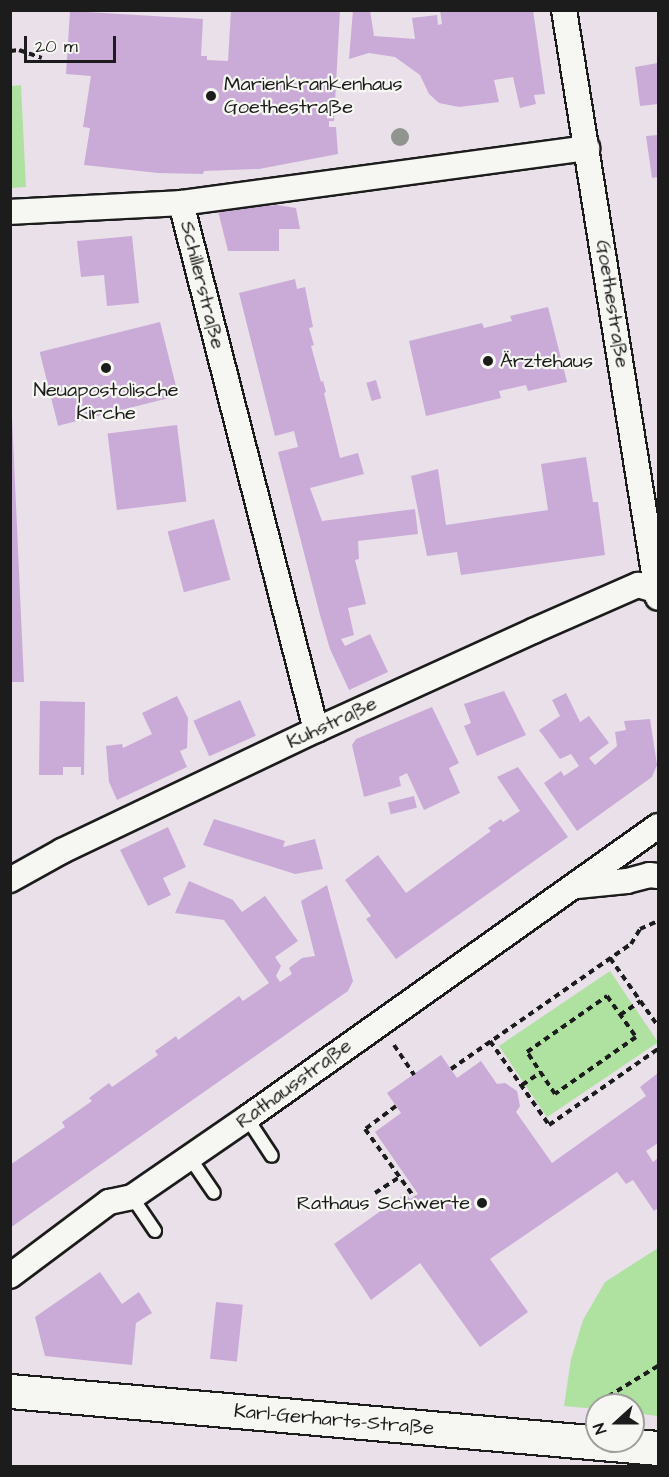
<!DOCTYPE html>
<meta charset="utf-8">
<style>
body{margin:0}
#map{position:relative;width:669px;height:1477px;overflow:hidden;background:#e9e0ea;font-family:"Architects Daughter",sans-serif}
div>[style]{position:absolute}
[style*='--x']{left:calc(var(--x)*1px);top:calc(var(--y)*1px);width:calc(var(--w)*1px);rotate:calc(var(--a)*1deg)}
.green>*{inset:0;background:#afe1a1;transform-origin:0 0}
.building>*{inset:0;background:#caabd7;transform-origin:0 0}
.path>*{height:4px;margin-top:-2px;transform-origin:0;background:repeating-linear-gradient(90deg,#1c1c1c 0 6px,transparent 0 10.5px)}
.roads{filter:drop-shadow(2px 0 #1c1c1c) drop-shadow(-2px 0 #1c1c1c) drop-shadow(0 2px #1c1c1c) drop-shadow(0 -2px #1c1c1c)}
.service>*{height:12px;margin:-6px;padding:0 6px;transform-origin:6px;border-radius:6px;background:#f6f6f2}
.minor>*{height:24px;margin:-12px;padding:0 12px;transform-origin:12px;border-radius:12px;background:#f6f6f2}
.secondary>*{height:33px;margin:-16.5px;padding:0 16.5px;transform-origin:16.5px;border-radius:16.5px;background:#f6f6f2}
.trees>*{width:18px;height:18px;margin:-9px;border-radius:50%;background:#90958f}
.dots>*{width:16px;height:16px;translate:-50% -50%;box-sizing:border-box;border:3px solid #f6f6f2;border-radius:50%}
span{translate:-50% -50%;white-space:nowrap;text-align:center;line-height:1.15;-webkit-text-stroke:4.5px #f6f6f2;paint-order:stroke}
.poi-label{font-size:20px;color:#1c1c1c}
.left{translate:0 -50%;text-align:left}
.right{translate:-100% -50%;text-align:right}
.street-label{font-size:20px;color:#1c1c1c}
.frame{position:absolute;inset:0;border:12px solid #1c1c1c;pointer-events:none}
.north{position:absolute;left:585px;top:1393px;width:60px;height:60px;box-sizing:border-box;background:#f6f6f2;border:2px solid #9f9f9c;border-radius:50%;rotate:249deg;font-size:16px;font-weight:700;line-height:24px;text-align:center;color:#1c1c1c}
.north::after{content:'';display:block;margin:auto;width:21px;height:27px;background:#1c1c1c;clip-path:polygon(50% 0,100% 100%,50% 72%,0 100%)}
.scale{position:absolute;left:24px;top:36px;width:92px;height:27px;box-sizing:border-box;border:3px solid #1c1c1c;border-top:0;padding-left:8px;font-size:18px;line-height:21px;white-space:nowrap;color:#1c1c1c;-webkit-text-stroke:4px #f6f6f2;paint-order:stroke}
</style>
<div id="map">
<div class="green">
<div style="clip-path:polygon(21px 85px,26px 187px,11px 188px,11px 86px)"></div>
<div style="left:610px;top:971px;width:86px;height:134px;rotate:56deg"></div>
<div style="clip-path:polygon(658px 1248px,658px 1416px,633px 1413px,633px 1405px,597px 1405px,597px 1409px,564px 1406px,571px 1359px,583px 1320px,605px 1282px)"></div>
</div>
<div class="building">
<div style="clip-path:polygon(231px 10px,340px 10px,334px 121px,329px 121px,329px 127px,336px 127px,338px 154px,259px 169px,204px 171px,203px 174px,158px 173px,84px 165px,90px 128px,83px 127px,91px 76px,66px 74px,70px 11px,203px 19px,201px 56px,207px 56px,207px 60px,228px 61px)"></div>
<div style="clip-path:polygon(353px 10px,370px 10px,374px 36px,415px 39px,412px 18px,437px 15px,438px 25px,442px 24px,440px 10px,533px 10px,545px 94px,534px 95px,536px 104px,520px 108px,513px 77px,494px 80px,499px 102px,459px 107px,439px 103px,429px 94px,420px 75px,395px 57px,369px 53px,349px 59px)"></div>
<div style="clip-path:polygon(658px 63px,658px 104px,640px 106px,635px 67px)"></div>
<div style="clip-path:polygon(658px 135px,658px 177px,652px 178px,646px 136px)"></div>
<div style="clip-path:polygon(277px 205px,296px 208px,300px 229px,279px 229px,279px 251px,228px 251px,218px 211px)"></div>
<div style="clip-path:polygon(132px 236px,139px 303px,107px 306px,104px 275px,81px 277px,77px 241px)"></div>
<div style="clip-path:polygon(295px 279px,297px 289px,305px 287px,313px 327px,309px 328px,314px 345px,311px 346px,321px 382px,323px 381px,326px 392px,324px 393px,340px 458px,358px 453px,364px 474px,310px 488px,322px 521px,415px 509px,418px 534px,358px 541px,359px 559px,355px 560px,366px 604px,348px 608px,354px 635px,341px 639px,345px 646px,370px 634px,388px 672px,349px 690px,330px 649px,320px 615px,278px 452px,298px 447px,294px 431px,275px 436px,239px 293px)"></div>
<div style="clip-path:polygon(548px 307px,567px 382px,528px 391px,526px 385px,499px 391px,501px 398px,426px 416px,409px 341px,482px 323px,484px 328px,512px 321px,510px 316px)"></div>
<div style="left:160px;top:322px;width:76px;height:124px;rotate:76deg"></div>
<div style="clip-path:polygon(10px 372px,24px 682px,10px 682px)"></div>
<div style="left:376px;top:380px;width:19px;height:10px;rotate:74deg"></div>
<div style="left:177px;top:425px;width:77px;height:70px;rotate:83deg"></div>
<div style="clip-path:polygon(586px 457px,593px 502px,598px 502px,605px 555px,461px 575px,457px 552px,427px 556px,411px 476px,438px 469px,446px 525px,548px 510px,541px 464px)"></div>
<div style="left:214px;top:519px;width:63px;height:48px;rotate:75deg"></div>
<div style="clip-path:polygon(504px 691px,526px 735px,477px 756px,464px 726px,471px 723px,464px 704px)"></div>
<div style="clip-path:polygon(566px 693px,580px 722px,589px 716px,609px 743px,589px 758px,595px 765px,617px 746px,615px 732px,626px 730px,624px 721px,650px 719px,657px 765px,652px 777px,577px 831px,544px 783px,561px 771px,564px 776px,579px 766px,571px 754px,560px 759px,539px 730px,560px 716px,552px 700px)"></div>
<div style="clip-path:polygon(177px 696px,188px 718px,187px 748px,180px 751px,187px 767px,117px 800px,109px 782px,106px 746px,122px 744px,123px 748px,152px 734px,142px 713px)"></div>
<div style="left:240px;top:700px;width:39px;height:51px;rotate:66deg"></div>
<div style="clip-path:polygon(40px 701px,85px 702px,84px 775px,81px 775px,81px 767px,63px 767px,63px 775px,39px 775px)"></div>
<div style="clip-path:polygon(432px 707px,459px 763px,449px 768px,460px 793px,424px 810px,407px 773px,399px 777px,401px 786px,364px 797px,352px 745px,356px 739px)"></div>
<div style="clip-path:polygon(518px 767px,568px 837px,396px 959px,366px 919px,371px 916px,345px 880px,378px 855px,406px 893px,491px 831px,488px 828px,501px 819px,503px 822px,520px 811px,497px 777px)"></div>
<div style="left:414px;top:796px;width:12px;height:27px;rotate:76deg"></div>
<div style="clip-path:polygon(214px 819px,285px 841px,283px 847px,315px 839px,323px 869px,295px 874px,203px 845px)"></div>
<div style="clip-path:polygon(168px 827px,186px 867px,163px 878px,171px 895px,148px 906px,120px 850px)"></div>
<div style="clip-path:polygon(189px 881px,233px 900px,242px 912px,265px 896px,298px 941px,275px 957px,281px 966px,276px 976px,280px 982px,292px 974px,289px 968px,302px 958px,315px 956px,301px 901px,327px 885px,353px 981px,348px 991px,10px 1228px,10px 1165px,65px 1127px,62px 1122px,92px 1101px,89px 1098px,109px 1083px,112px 1087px,158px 1055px,155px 1051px,176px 1036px,178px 1040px,239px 996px,243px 1001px,269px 983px,224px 920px,175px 913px)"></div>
<div style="clip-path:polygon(441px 1055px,457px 1078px,481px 1061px,497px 1084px,505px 1083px,517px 1091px,520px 1106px,516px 1112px,552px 1163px,646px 1096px,640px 1087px,658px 1073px,658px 1143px,646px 1151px,653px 1162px,658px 1158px,658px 1208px,654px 1211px,633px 1180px,626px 1184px,617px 1172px,490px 1259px,528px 1312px,480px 1347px,420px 1263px,371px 1300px,334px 1244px,406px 1193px,410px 1199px,418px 1194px,375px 1132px,401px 1113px,387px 1093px)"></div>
<div style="clip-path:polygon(100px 1272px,122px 1304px,139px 1292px,152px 1313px,136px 1323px,132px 1365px,45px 1356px,35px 1317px)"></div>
<div style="left:216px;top:1302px;width:27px;height:57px;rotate:6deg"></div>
</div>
<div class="path">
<div style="--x:10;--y:51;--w:9;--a:-6"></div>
<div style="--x:19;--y:50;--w:24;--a:19"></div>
<div style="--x:610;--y:958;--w:83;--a:54.8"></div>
<div style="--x:607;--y:996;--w:50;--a:54.7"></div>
<div style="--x:636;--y:1037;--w:99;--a:144.9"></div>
<div style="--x:555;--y:1094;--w:50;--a:-123.7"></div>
<div style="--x:527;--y:1052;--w:98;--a:-35"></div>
<div style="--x:620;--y:1015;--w:25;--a:-34"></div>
<div style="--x:490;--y:1041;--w:103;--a:54.9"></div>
<div style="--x:549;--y:1125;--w:133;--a:-34.9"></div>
<div style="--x:394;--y:1045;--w:36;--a:56"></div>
<div style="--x:451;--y:1069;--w:219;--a:-34.8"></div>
<div style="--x:631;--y:944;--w:17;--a:-59"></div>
<div style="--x:640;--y:929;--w:20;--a:-24"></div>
<div style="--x:522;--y:1085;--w:23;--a:-34"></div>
<div style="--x:396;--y:1106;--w:39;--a:143"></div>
<div style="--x:365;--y:1129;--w:84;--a:54.2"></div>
<div style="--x:375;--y:1193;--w:30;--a:-33"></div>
<div style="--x:599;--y:1405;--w:3;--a:-90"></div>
<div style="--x:599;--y:1402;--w:69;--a:-31.4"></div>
</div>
<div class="roads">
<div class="service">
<div style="--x:247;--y:1118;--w:45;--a:56.7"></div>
<div style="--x:190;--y:1158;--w:42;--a:55.6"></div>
<div style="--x:132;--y:1197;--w:41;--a:55.9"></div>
</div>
<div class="minor">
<div style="--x:564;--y:10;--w:595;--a:80.92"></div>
<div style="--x:10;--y:212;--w:171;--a:-3"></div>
<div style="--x:316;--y:730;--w:544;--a:-104.37"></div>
<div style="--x:181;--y:203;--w:410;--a:-7.7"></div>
<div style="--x:10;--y:880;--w:60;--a:-29.1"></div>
<div style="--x:62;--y:851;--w:281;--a:-25.5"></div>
<div style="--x:316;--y:730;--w:239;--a:-24.5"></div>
<div style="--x:533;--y:631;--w:115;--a:-23.7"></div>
<div style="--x:638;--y:585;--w:21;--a:17"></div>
<div style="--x:577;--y:886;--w:50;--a:-5.7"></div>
<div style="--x:627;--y:881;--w:23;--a:-15"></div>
<div style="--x:649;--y:875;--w:9;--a:6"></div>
<div style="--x:10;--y:1276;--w:124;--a:-36.8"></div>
<div style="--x:109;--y:1202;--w:24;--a:-12"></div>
<div style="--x:132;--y:1197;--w:140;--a:-34.5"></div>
<div style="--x:247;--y:1118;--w:504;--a:-35.39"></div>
</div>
<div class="secondary">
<div style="--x:10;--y:1391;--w:651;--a:5.03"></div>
</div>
</div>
<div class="trees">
<div style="left:400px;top:137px"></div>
</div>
<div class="dots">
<div style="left:211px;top:96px;background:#1c1c1c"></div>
<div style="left:488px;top:361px;background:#1c1c1c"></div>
<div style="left:106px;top:368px;background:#1c1c1c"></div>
<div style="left:482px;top:1203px;background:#1c1c1c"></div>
</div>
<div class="poi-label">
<span class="left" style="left:224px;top:96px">Marienkrankenhaus<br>Goethestraße</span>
<span class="left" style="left:500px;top:361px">Ärztehaus</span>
<span style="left:106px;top:402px">Neuapostolische<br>Kirche</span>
<span class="right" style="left:470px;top:1203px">Rathaus Schwerte</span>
</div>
<div class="street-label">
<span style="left:202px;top:285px;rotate:76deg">Schillerstraße</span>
<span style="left:612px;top:304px;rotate:81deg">Goethestraße</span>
<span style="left:332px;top:723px;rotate:-25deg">Kuhstraße</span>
<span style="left:294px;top:1084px;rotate:-36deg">Rathausstraße</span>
<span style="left:334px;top:1420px;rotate:5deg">Karl-Gerharts-Straße</span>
</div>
<div class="frame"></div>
<div class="north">N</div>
<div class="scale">20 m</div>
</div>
